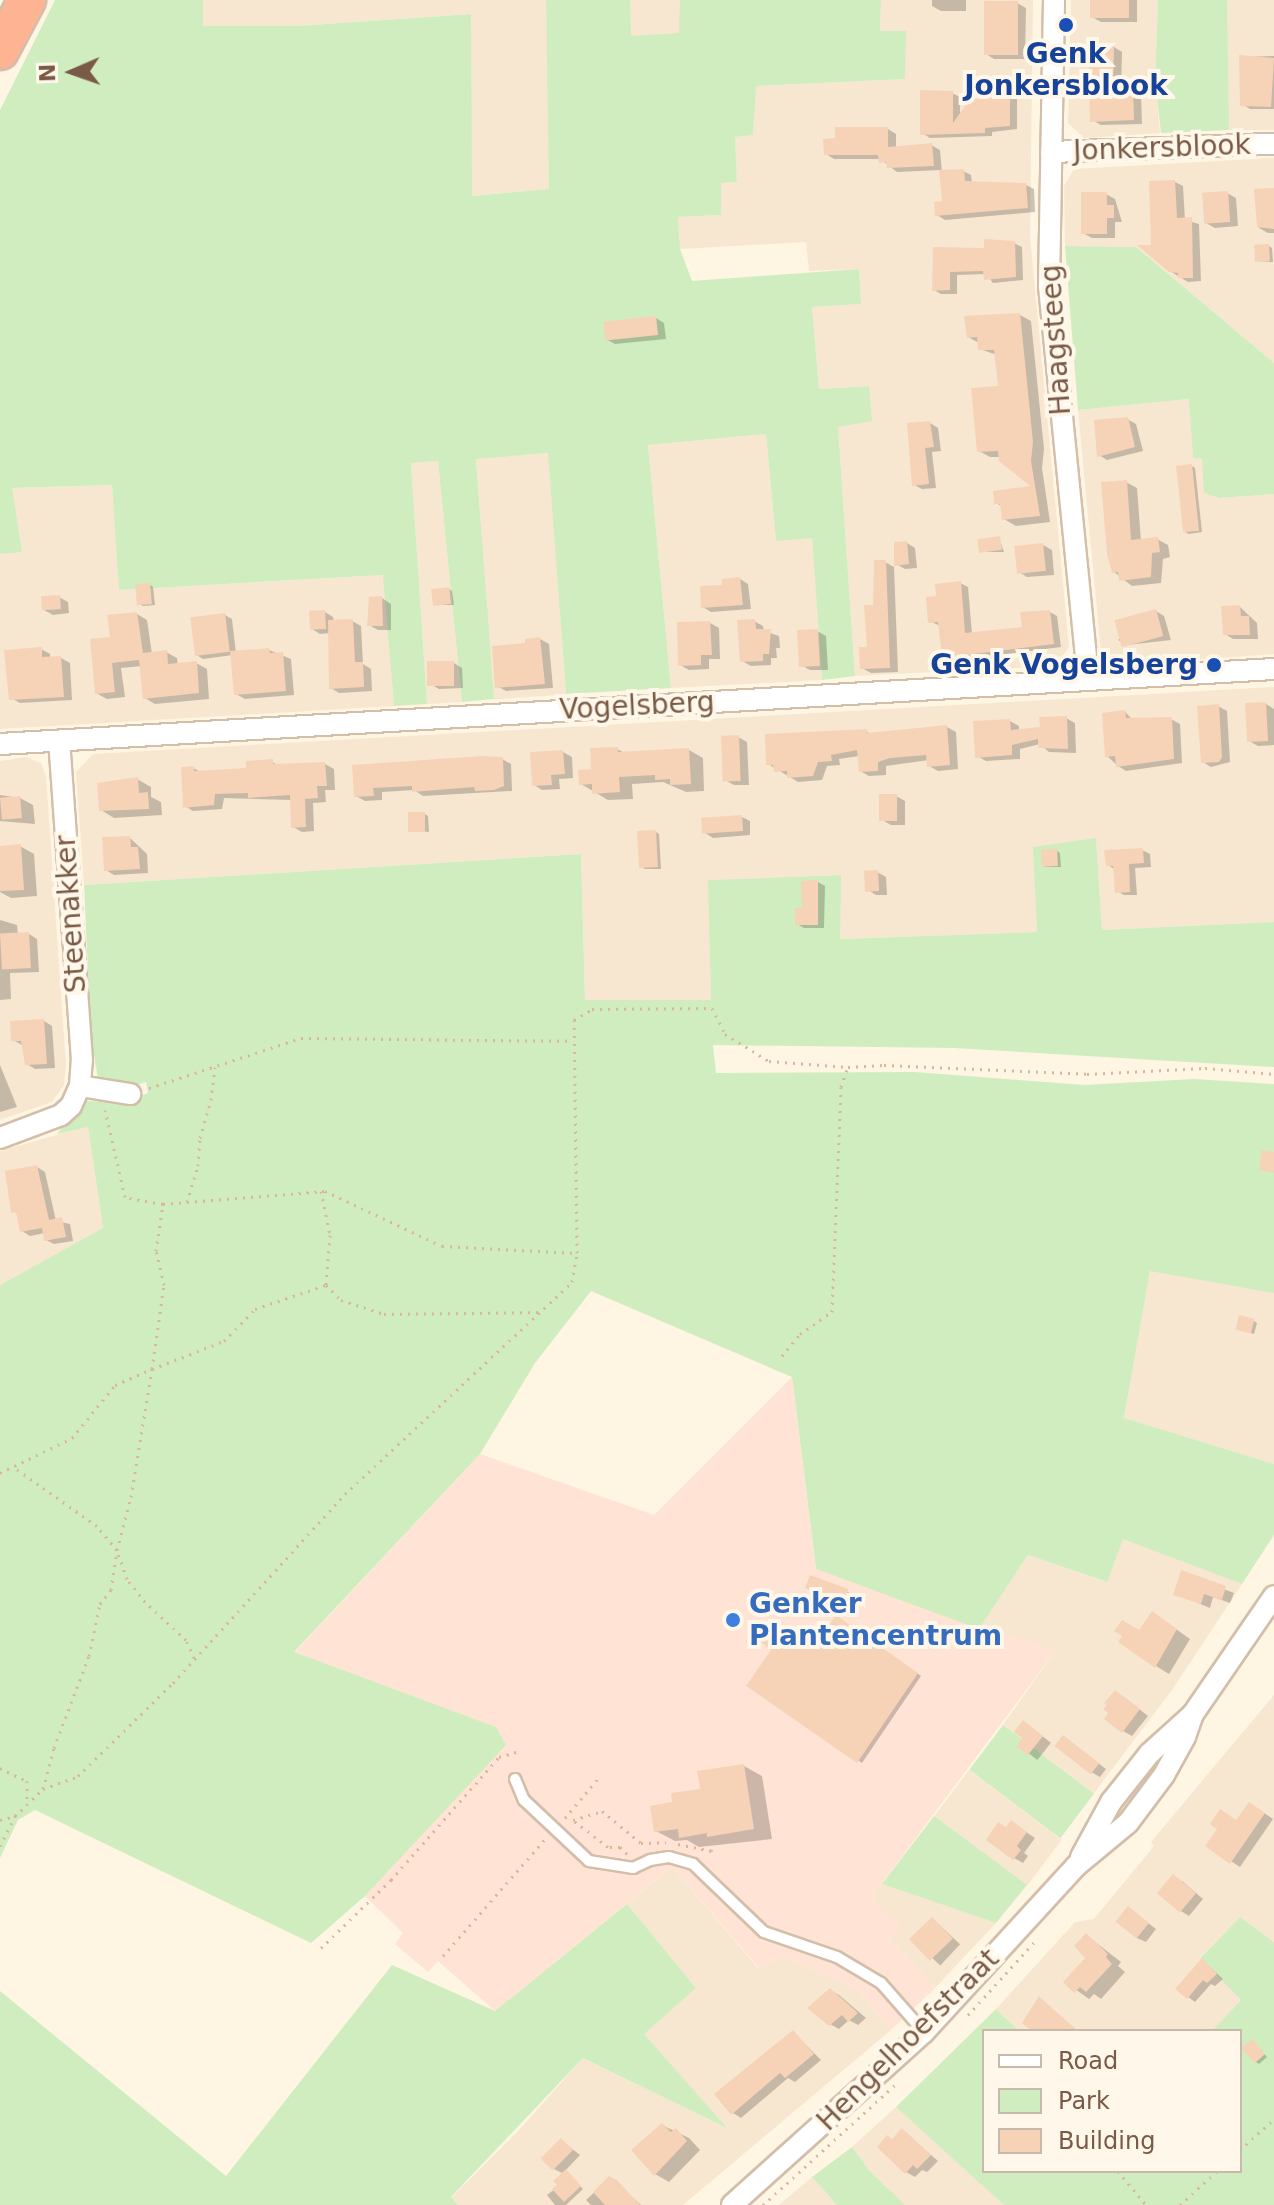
<!DOCTYPE html>
<style>
body{margin:0}
#map{position:relative;width:1274px;height:2205px;overflow:hidden;background:#fef5e2;font-family:"DejaVu Sans",sans-serif}
div>[style]{position:absolute}
[style*='--x']{left:calc(var(--x)*1px);top:calc(var(--y)*1px);width:calc(var(--w)*1px);rotate:calc(var(--a)*1deg)}
.residential>*{inset:0;background:#f7e7d0;transform-origin:0 0}
.commercial>*{inset:0;background:#ffe4d5}
.green>*{inset:0;background:#d0edbf;transform-origin:0 0}
.shadow>*{inset:0;background:#0003;transform-origin:0 0}
.building>*{inset:0;background:#f6d3b7;transform-origin:0 0}
.path>*{height:3px;margin-top:-1.5px;transform-origin:0;background:repeating-linear-gradient(90deg,#dbb79a 0 2px,transparent 0 8px)}
.roads{filter:drop-shadow(2px 0 #d3beaa) drop-shadow(-2px 0 #d3beaa) drop-shadow(0 2px #d3beaa) drop-shadow(0 -2px #d3beaa)}
.service>*{height:10px;margin:-5px;padding:0 5px;transform-origin:5px;border-radius:5px;background:#fff}
.minor>*{height:20px;margin:-10px;padding:0 10px;transform-origin:10px;border-radius:10px;background:#fff}
.motorway>*{height:36px;margin:-18px;padding:0 18px;transform-origin:18px;border-radius:18px;background:#feb493}
.dots>*{width:22px;height:22px;translate:-50% -50%;box-sizing:border-box;border:4px solid #fff8ea;border-radius:50%}
span{translate:-50% -50%;white-space:nowrap;text-align:center;line-height:1.15;-webkit-text-stroke:8px #fff8ea;paint-order:stroke}
.transit-label{font-size:28px;color:#164399;font-weight:700}
.right{translate:-100% -50%;text-align:right}
.street-label{font-size:28px;color:#795a46}
.shop-label{font-size:28px;color:#366cbe;font-weight:700}
.left{translate:0 -50%;text-align:left}
.legend{position:absolute;left:982px;top:2029px;width:260px;height:144px;box-sizing:border-box;background:#fff8ea;border:2px solid #c9b9a8;margin:0;padding:10px 14px;list-style:none;font-size:24px;color:#795a46}
.legend li{display:flex;align-items:center;gap:16px;height:40px}
.legend b{width:40px;border:2px solid #c9b9a8}
.north{position:absolute;left:32px;top:32px;width:80px;height:80px;-webkit-text-stroke:6px #fff8ea;paint-order:stroke;rotate:268deg;font-size:22px;font-weight:700;line-height:32px;text-align:center;color:#795a46}
.north::after{content:'';display:block;margin:auto;width:28px;height:36px;background:#795a46;clip-path:polygon(50% 0,100% 100%,50% 72%,0 100%)}
</style>
<div id="map">
<div class="residential">
<div style="clip-path:polygon(203px 0,546px 0,550px 189px,471px 196px,470px 14px,297px 26px,202px 26px)"></div>
<div style="left:630px;top:0;width:50px;height:36px"></div>
<div style="clip-path:polygon(881px 0,1033px 0,1030px 237px,1069px 647px,1055px 666px,855px 676px,838px 427px,868px 386px,819px 389px,812px 307px,861px 304px,858px 269px,809px 271px,806px 242px,680px 249px,678px 217px,721px 215px,721px 183px,737px 181px,735px 137px,753px 135px,755px 86px,905px 79px,905px 31px,880px 31px)"></div>
<div style="clip-path:polygon(1071px 0,1158px 0,1155px 81px,1160px 133px,1084px 138px,1068px 123px)"></div>
<div style="left:1227px;top:0;width:47px;height:130px"></div>
<div style="clip-path:polygon(1274px 158px,1274px 363px,1136px 247px,1065px 246px,1064px 186px,1074px 169px)"></div>
<div style="clip-path:polygon(1190px 399px,1193px 458px,1202px 458px,1220px 498px,1274px 494px,1274px 654px,1119px 665px,1101px 652px,1078px 410px)"></div>
<div style="clip-path:polygon(766px 434px,776px 540px,812px 538px,822px 680px,671px 688px,648px 445px)"></div>
<div style="left:549px;top:453px;width:242px;height:73px;rotate:86deg"></div>
<div style="clip-path:polygon(438px 461px,462px 702px,427px 704px,411px 463px)"></div>
<div style="clip-path:polygon(112px 485px,120px 590px,384px 575px,394px 706px,0 729px,0 554px,22px 551px,11px 488px)"></div>
<div style="clip-path:polygon(1274px 687px,1274px 922px,1102px 930px,1096px 839px,1037px 932px,840px 939px,840px 875px,709px 880px,711px 1000px,585px 1001px,581px 854px,84px 885px,76px 772px,93px 754px)"></div>
<div style="clip-path:polygon(26px 757px,41px 763px,46px 776px,66px 1065px,64px 1085px,52px 1102px,0 1120px,0 761px)"></div>
<div style="clip-path:polygon(88px 1126px,103px 1229px,0 1285px,0 1151px)"></div>
<div style="clip-path:polygon(1150px 1270px,1274px 1292px,1274px 1464px,1124px 1419px)"></div>
<div style="clip-path:polygon(1123px 1538px,1242px 1584px,1172px 1690px,1094px 1793px,1003px 1725px,1056px 1650px,979px 1629px,1028px 1555px,1106px 1582px)"></div>
<div style="clip-path:polygon(1274px 1695px,1274px 1942px,1240px 1917px,1200px 1957px,1241px 2000px,1212px 2031px,1019px 2031px,996px 2009px,1075px 1922px,1094px 1919px,1154px 1846px,1151px 1842px)"></div>
<div style="left:969px;top:1770px;width:116px;height:58px;rotate:37deg"></div>
<div style="clip-path:polygon(672px 1867px,758px 1968px,784px 1957px,856px 1989px,891px 2030px,683px 2205px,458px 2205px,451px 2198px,519px 2130px,583px 2058px,725px 2127px,643px 2033px,696px 1988px,627px 1904px)"></div>
<div style="clip-path:polygon(882px 1884px,996px 1923px,935px 1988px,891px 1940px,872px 1897px)"></div>
<div style="clip-path:polygon(896px 2107px,927px 2132px,1004px 2205px,905px 2205px,869px 2170px,852px 2147px)"></div>
<div style="clip-path:polygon(812px 2177px,837px 2205px,779px 2205px)"></div>
</div>
<div class="commercial">
<div style="clip-path:polygon(792px 1377px,816px 1569px,1056px 1650px,872px 1897px,901px 1926px,891px 1940px,935px 1988px,891px 2030px,856px 1989px,784px 1957px,759px 1968px,672px 1867px,495px 2011px,438px 1961px,428px 1972px,395px 1944px,403px 1933px,365px 1896px,505px 1745px,495px 1727px,294px 1653px,480px 1454px,654px 1515px)"></div>
</div>
<div class="green">
<div style="clip-path:polygon(55px 0,203px 0,203px 26px,297px 26px,471px 14px,472px 196px,549px 189px,546px 0,630px 0,631px 36px,679px 33px,680px 0,881px 0,880px 31px,906px 31px,905px 79px,756px 86px,753px 135px,735px 137px,737px 182px,721px 183px,721px 215px,678px 217px,680px 249px,692px 281px,859px 269px,861px 304px,812px 307px,819px 389px,869px 386px,872px 421px,838px 427px,855px 676px,822px 680px,812px 538px,776px 541px,766px 434px,648px 445px,671px 688px,566px 694px,548px 453px,476px 459px,494px 699px,462px 702px,438px 461px,411px 463px,427px 704px,394px 706px,383px 575px,119px 590px,112px 485px,12px 488px,22px 552px,0 554px,0 110px)"></div>
<div style="clip-path:polygon(1158px 0,1227px 0,1229px 130px,1161px 133px,1155px 81px)"></div>
<div style="clip-path:polygon(1065px 246px,1136px 247px,1274px 363px,1274px 494px,1220px 498px,1204px 493px,1202px 459px,1193px 458px,1189px 399px,1078px 410px)"></div>
<div style="clip-path:polygon(1096px 838px,1102px 930px,1274px 922px,1274px 1067px,955px 1048px,713px 1045px,716px 1073px,915px 1072px,1084px 1085px,1194px 1079px,1274px 1084px,1274px 1293px,1150px 1271px,1124px 1418px,1274px 1464px,1274px 1535px,1242px 1584px,1123px 1539px,1107px 1582px,1028px 1555px,979px 1629px,816px 1569px,792px 1377px,591px 1291px,535px 1363px,480px 1454px,294px 1652px,496px 1727px,506px 1745px,365px 1896px,311px 1943px,35px 1810px,18px 1820px,0 1858px,0 1285px,103px 1228px,88px 1127px,57px 1134px,83px 1101px,123px 1102px,148px 1093px,146px 1082px,134px 1086px,98px 1079px,91px 1037px,84px 885px,581px 854px,585px 1000px,711px 1000px,708px 880px,841px 875px,840px 939px,1037px 932px,1033px 847px)"></div>
<div style="left:1003px;top:1725px;width:114px;height:56px;rotate:37deg"></div>
<div style="clip-path:polygon(934px 1816px,1027px 1885px,996px 1923px,882px 1884px)"></div>
<div style="clip-path:polygon(627px 1904px,696px 1988px,644px 2034px,727px 2128px,583px 2058px,451px 2197px,458px 2205px,0 2205px,0 1991px,226px 2176px,392px 1965px,495px 2011px)"></div>
<div style="clip-path:polygon(1240px 1917px,1274px 1942px,1274px 2205px,1004px 2205px,896px 2107px,996px 2009px,1019px 2031px,984px 2031px,984px 2171px,1240px 2171px,1240px 2031px,1212px 2031px,1241px 2000px,1200px 1958px)"></div>
<div style="clip-path:polygon(852px 2147px,869px 2170px,905px 2205px,837px 2205px,812px 2177px)"></div>
</div>
<div class="shadow">
<div style="clip-path:polygon(932px 0,966px 0,966px 11px,941px 11px,932px 6px)"></div>
<div style="clip-path:polygon(1092px 0,1137px 0,1137px 22px,1101px 22px,1092px 17px)"></div>
<div style="clip-path:polygon(1017px 3px,1026px 8px,1025px 59px,994px 59px,986px 54px)"></div>
<div style="clip-path:polygon(1114px 47px,1122px 52px,1121px 91px,1132px 90px,1141px 95px,1142px 124px,1101px 125px,1092px 120px)"></div>
<div style="clip-path:polygon(1274px 56px,1274px 109px,1250px 109px,1242px 104px,1241px 57px)"></div>
<div style="clip-path:polygon(952px 93px,960px 97px,960px 116px,985px 101px,1009px 94px,1017px 98px,1017px 129px,992px 132px,992px 136px,930px 138px,922px 133px)"></div>
<div style="clip-path:polygon(888px 129px,896px 134px,896px 148px,931px 145px,940px 150px,942px 172px,963px 171px,971px 175px,972px 183px,1026px 185px,1034px 189px,1035px 212px,945px 220px,937px 215px,944px 203px,941px 170px,897px 172px,880px 159px,834px 159px,826px 154px)"></div>
<div style="clip-path:polygon(1175px 182px,1183px 186px,1185px 220px,1199px 224px,1201px 281px,1188px 282px,1170px 271px,1153px 247px)"></div>
<div style="clip-path:polygon(1274px 190px,1274px 233px,1268px 233px,1259px 228px,1256px 191px)"></div>
<div style="clip-path:polygon(1227px 193px,1236px 198px,1238px 226px,1215px 228px,1206px 223px)"></div>
<div style="clip-path:polygon(1106px 194px,1115px 199px,1122px 222px,1115px 222px,1115px 238px,1092px 238px,1083px 233px)"></div>
<div style="clip-path:polygon(1014px 243px,1022px 247px,1023px 280px,993px 283px,986px 274px,957px 275px,957px 294px,941px 294px,934px 290px,934px 250px,986px 250px)"></div>
<div style="clip-path:polygon(1269px 246px,1272px 248px,1273px 262px,1257px 261px)"></div>
<div style="clip-path:polygon(1020px 315px,1031px 321px,1044px 449px,1042px 468px,1050px 522px,1016px 526px,1004px 519px,1003px 507px,996px 503px,1035px 488px,1001px 457px,990px 457px,979px 451px,1000px 387px,997px 355px,980px 349px,979px 343px,968px 337px)"></div>
<div style="clip-path:polygon(656px 318px,664px 323px,666px 339px,615px 344px,606px 339px)"></div>
<div style="clip-path:polygon(1127px 419px,1136px 424px,1143px 451px,1107px 460px,1099px 455px)"></div>
<div style="clip-path:polygon(930px 423px,938px 428px,941px 451px,932px 452px,936px 488px,922px 489px,914px 485px)"></div>
<div style="clip-path:polygon(1192px 466px,1195px 468px,1202px 532px,1189px 534px,1185px 532px)"></div>
<div style="clip-path:polygon(1126px 482px,1137px 488px,1141px 541px,1157px 539px,1168px 545px,1170px 557px,1163px 559px,1161px 583px,1132px 586px,1114px 572px)"></div>
<div style="clip-path:polygon(999px 538px,1004px 552px,981px 552px)"></div>
<div style="clip-path:polygon(907px 543px,915px 548px,917px 568px,905px 569px,896px 564px)"></div>
<div style="clip-path:polygon(1043px 545px,1052px 550px,1054px 575px,1027px 577px,1019px 572px)"></div>
<div style="clip-path:polygon(885px 562px,894px 567px,898px 672px,871px 673px,862px 668px)"></div>
<div style="clip-path:polygon(740px 579px,748px 584px,751px 609px,711px 612px,703px 607px,724px 587px)"></div>
<div style="clip-path:polygon(960px 583px,968px 587px,972px 634px,1024px 629px,1050px 612px,1057px 616px,1061px 647px,951px 661px,944px 657px,940px 626px,930px 621px,938px 598px)"></div>
<div style="clip-path:polygon(150px 585px,153px 587px,155px 605px,143px 606px,139px 604px)"></div>
<div style="clip-path:polygon(449px 589px,452px 591px,454px 605px,435px 605px)"></div>
<div style="clip-path:polygon(59px 597px,68px 602px,69px 613px,53px 615px,44px 610px)"></div>
<div style="clip-path:polygon(382px 598px,391px 604px,391px 630px,378px 630px,369px 625px)"></div>
<div style="clip-path:polygon(1240px 607px,1257px 623px,1258px 639px,1233px 639px,1225px 634px)"></div>
<div style="clip-path:polygon(1156px 611px,1164px 616px,1171px 640px,1127px 645px,1118px 640px)"></div>
<div style="clip-path:polygon(325px 612px,333px 617px,334px 622px,352px 621px,361px 626px,363px 664px,371px 669px,372px 691px,339px 693px,331px 688px,330px 633px,320px 634px,312px 629px)"></div>
<div style="clip-path:polygon(137px 614px,147px 620px,152px 654px,166px 652px,177px 658px,178px 665px,196px 663px,207px 669px,209px 699px,155px 704px,145px 698px,142px 666px,121px 668px,125px 697px,107px 699px,96px 693px,112px 638px)"></div>
<div style="clip-path:polygon(225px 615px,232px 619px,236px 653px,269px 650px,291px 659px,294px 695px,245px 699px,236px 694px,233px 655px,203px 659px,195px 654px)"></div>
<div style="clip-path:polygon(754px 621px,763px 626px,764px 631px,779px 636px,780px 648px,776px 648px,777px 658px,771px 658px,771px 665px,751px 666px,742px 661px)"></div>
<div style="clip-path:polygon(710px 623px,719px 628px,720px 659px,709px 659px,709px 669px,689px 670px,680px 665px)"></div>
<div style="clip-path:polygon(817px 631px,826px 636px,828px 670px,810px 670px,801px 665px)"></div>
<div style="clip-path:polygon(540px 639px,549px 644px,553px 688px,506px 691px,497px 686px,528px 645px)"></div>
<div style="clip-path:polygon(41px 649px,50px 654px,50px 659px,61px 658px,70px 663px,72px 700px,20px 703px,11px 698px)"></div>
<div style="clip-path:polygon(454px 663px,462px 668px,463px 688px,439px 689px,430px 684px)"></div>
<div style="clip-path:polygon(1266px 704px,1274px 709px,1274px 745px,1258px 746px,1249px 741px)"></div>
<div style="clip-path:polygon(1218px 706px,1227px 711px,1230px 762px,1211px 767px,1203px 762px)"></div>
<div style="clip-path:polygon(1125px 712px,1133px 720px,1171px 719px,1180px 724px,1182px 763px,1126px 771px,1118px 766px,1107px 756px)"></div>
<div style="clip-path:polygon(1066px 718px,1075px 723px,1076px 753px,1049px 752px,1040px 744px,1020px 749px,1020px 759px,986px 761px,977px 756px,1010px 721px,1019px 726px,1019px 731px,1042px 729px)"></div>
<div style="clip-path:polygon(947px 727px,956px 732px,958px 769px,938px 771px,929px 766px,929px 760px,886px 766px,886px 775px,869px 776px,860px 771px,859px 756px,839px 759px,840px 765px,827px 766px,822px 780px,798px 782px,768px 764px,866px 731px,872px 735px)"></div>
<div style="clip-path:polygon(738px 737px,747px 742px,749px 785px,734px 785px,725px 780px)"></div>
<div style="clip-path:polygon(617px 749px,625px 753px,689px 750px,703px 758px,704px 791px,686px 792px,663px 782px,632px 784px,633px 799px,608px 800px,581px 784px)"></div>
<div style="clip-path:polygon(563px 752px,572px 757px,573px 778px,559px 779px,560px 789px,542px 790px,534px 785px)"></div>
<div style="clip-path:polygon(502px 759px,511px 764px,512px 791px,423px 796px,414px 790px,382px 792px,382px 800px,365px 801px,356px 796px,354px 767px)"></div>
<div style="clip-path:polygon(272px 762px,280px 766px,325px 764px,334px 769px,335px 790px,325px 790px,326px 802px,313px 803px,314px 831px,302px 832px,293px 827px,292px 800px,224px 798px,222px 809px,193px 811px,185px 806px,193px 768px,201px 772px,248px 770px)"></div>
<div style="clip-path:polygon(137px 779px,151px 787px,151px 797px,161px 802px,162px 815px,114px 818px,101px 810px)"></div>
<div style="clip-path:polygon(0 795px,20px 798px,33px 805px,35px 824px,0 821px)"></div>
<div style="clip-path:polygon(896px 796px,905px 801px,905px 825px,891px 825px,882px 820px)"></div>
<div style="clip-path:polygon(425px 814px,428px 816px,429px 832px,411px 830px)"></div>
<div style="clip-path:polygon(742px 817px,750px 821px,750px 835px,713px 838px,705px 833px)"></div>
<div style="clip-path:polygon(656px 832px,659px 834px,661px 869px,645px 869px,642px 867px)"></div>
<div style="clip-path:polygon(130px 838px,147px 854px,148px 873px,114px 875px,106px 870px)"></div>
<div style="clip-path:polygon(20px 846px,34px 854px,37px 896px,11px 898px,0 892px,0 849px)"></div>
<div style="clip-path:polygon(1142px 850px,1150px 854px,1151px 867px,1135px 868px,1137px 895px,1124px 895px,1117px 891px,1114px 869px,1108px 865px)"></div>
<div style="clip-path:polygon(1057px 851px,1060px 853px,1061px 867px,1044px 867px)"></div>
<div style="clip-path:polygon(877px 872px,886px 877px,887px 895px,876px 895px,868px 890px)"></div>
<div style="clip-path:polygon(818px 882px,825px 886px,824px 928px,804px 928px,797px 924px)"></div>
<div style="clip-path:polygon(0 920px,17px 925px,18px 935px,29px 934px,37px 939px,39px 972px,10px 973px,11px 999px,0 1000px)"></div>
<div style="clip-path:polygon(44px 1021px,52px 1026px,55px 1068px,35px 1069px,27px 1064px,22px 1045px,13px 1040px)"></div>
<div style="clip-path:polygon(0 1065px,17px 1107px,0 1112px)"></div>
<div style="clip-path:polygon(37px 1167px,45px 1172px,56px 1221px,70px 1224px,73px 1241px,54px 1244px,46px 1240px,45px 1233px,30px 1236px,22px 1231px,18px 1214px,13px 1211px)"></div>
<div style="clip-path:polygon(1254px 1321px,1257px 1323px,1254px 1334px,1241px 1330px)"></div>
<div style="clip-path:polygon(1182px 1573px,1234px 1593px,1230px 1603px,1213px 1597px,1210px 1608px,1176px 1594px)"></div>
<div style="left:811px;top:1578px;width:49px;height:10px;rotate:21deg"></div>
<div style="clip-path:polygon(837px 1618px,921px 1676px,862px 1763px,749px 1686px,788px 1630px,816px 1648px)"></div>
<div style="clip-path:polygon(1166px 1622px,1190px 1639px,1169px 1674px,1156px 1666px,1139px 1632px)"></div>
<div style="clip-path:polygon(1124px 1697px,1148px 1716px,1132px 1736px,1123px 1731px,1111px 1713px)"></div>
<div style="left:1032px;top:1728px;width:24px;height:22px;rotate:38deg"></div>
<div style="clip-path:polygon(1072px 1743px,1106px 1769px,1100px 1777px,1091px 1772px)"></div>
<div style="clip-path:polygon(744px 1766px,762px 1776px,772px 1839px,699px 1847px,687px 1840px,675px 1841px,656px 1831px,674px 1803px)"></div>
<div style="clip-path:polygon(1258px 1809px,1273px 1819px,1240px 1867px,1208px 1846px)"></div>
<div style="clip-path:polygon(1020px 1828px,1035px 1838px,1024px 1853px,1028px 1856px,1023px 1863px,1014px 1858px,1007px 1829px)"></div>
<div style="clip-path:polygon(1182px 1881px,1203px 1899px,1189px 1916px,1181px 1911px)"></div>
<div style="clip-path:polygon(1129px 1909px,1156px 1929px,1146px 1942px,1137px 1938px)"></div>
<div style="left:933px;top:1919px;width:37px;height:29px;rotate:43deg"></div>
<div style="clip-path:polygon(1086px 1935px,1121px 1962px,1118px 1966px,1125px 1972px,1101px 1999px,1094px 1994px,1089px 1999px,1065px 1982px,1088px 1957px)"></div>
<div style="clip-path:polygon(1202px 1960px,1223px 1979px,1215px 1986px,1211px 1984px,1195px 2002px,1188px 1997px)"></div>
<div style="clip-path:polygon(830px 1990px,839px 1995px,866px 2018px,858px 2025px,849px 2020px,839px 2029px,830px 2024px)"></div>
<div style="clip-path:polygon(793px 2032px,821px 2060px,795px 2082px,788px 2078px,741px 2118px,733px 2113px)"></div>
<div style="clip-path:polygon(1255px 2044px,1267px 2057px,1259px 2064px,1256px 2062px)"></div>
<div style="clip-path:polygon(662px 2125px,689px 2138px,700px 2150px,669px 2182px,655px 2174px)"></div>
<div style="clip-path:polygon(903px 2131px,938px 2161px,927px 2172px,922px 2170px,915px 2177px,906px 2172px,893px 2141px)"></div>
<div style="clip-path:polygon(562px 2141px,580px 2155px,565px 2171px,583px 2189px,566px 2205px,555px 2205px,547px 2195px,560px 2185px,564px 2174px,554px 2169px)"></div>
<div style="clip-path:polygon(609px 2179px,618px 2184px,641px 2205px,591px 2205px,586px 2200px)"></div>
</div>
<div class="building">
<div style="left:1090px;top:0;width:39px;height:18px"></div>
<div style="left:984px;top:1px;width:34px;height:54px"></div>
<div style="clip-path:polygon(1088px 44px,1114px 45px,1113px 89px,1133px 88px,1134px 120px,1090px 122px)"></div>
<div style="clip-path:polygon(1239px 55px,1274px 58px,1271px 107px,1240px 106px)"></div>
<div style="clip-path:polygon(983px 87px,1010px 92px,1010px 126px,985px 128px,985px 133px,920px 135px,920px 90px,953px 91px,953px 123px,970px 99px,983px 99px)"></div>
<div style="clip-path:polygon(835px 127px,888px 127px,888px 147px,932px 143px,934px 166px,887px 168px,886px 162px,879px 163px,878px 155px,824px 155px,823px 139px,835px 138px)"></div>
<div style="clip-path:polygon(964px 169px,965px 181px,1026px 183px,1028px 208px,935px 216px,934px 202px,942px 201px,939px 170px)"></div>
<div style="clip-path:polygon(1175px 180px,1177px 218px,1192px 217px,1193px 278px,1178px 278px,1178px 273px,1169px 272px,1137px 245px,1151px 245px,1149px 181px)"></div>
<div style="clip-path:polygon(1274px 188px,1274px 229px,1257px 227px,1254px 189px)"></div>
<div style="left:1228px;top:191px;width:31px;height:26px;rotate:86deg"></div>
<div style="clip-path:polygon(1081px 192px,1107px 192px,1107px 205px,1114px 205px,1114px 218px,1107px 218px,1107px 234px,1081px 234px)"></div>
<div style="clip-path:polygon(984px 239px,1015px 241px,1016px 277px,984px 280px,983px 271px,950px 272px,950px 290px,932px 291px,933px 247px,984px 248px)"></div>
<div style="left:1269px;top:244px;width:17px;height:15px;rotate:87deg"></div>
<div style="clip-path:polygon(1020px 313px,1033px 442px,1031px 461px,1040px 516px,1002px 520px,1000px 504px,994px 504px,993px 491px,1030px 486px,999px 461px,998px 451px,977px 452px,971px 388px,998px 386px,994px 350px,978px 350px,977px 337px,967px 338px,964px 316px)"></div>
<div style="left:656px;top:316px;width:19px;height:53px;rotate:84deg"></div>
<div style="clip-path:polygon(1128px 417px,1135px 447px,1097px 457px,1094px 420px)"></div>
<div style="clip-path:polygon(930px 421px,934px 447px,925px 448px,929px 484px,912px 486px,907px 423px)"></div>
<div style="left:1192px;top:464px;width:67px;height:16px;rotate:84deg"></div>
<div style="clip-path:polygon(1127px 480px,1131px 540px,1158px 537px,1160px 552px,1152px 553px,1151px 577px,1119px 581px,1118px 572px,1112px 573px,1107px 554px,1101px 482px)"></div>
<div style="left:1000px;top:536px;width:14px;height:23px;rotate:82deg"></div>
<div style="clip-path:polygon(907px 541px,909px 564px,894px 566px,894px 542px)"></div>
<div style="left:1043px;top:543px;width:28px;height:29px;rotate:84deg"></div>
<div style="clip-path:polygon(874px 560px,886px 560px,890px 668px,860px 669px,859px 647px,867px 647px,864px 605px,873px 605px)"></div>
<div style="clip-path:polygon(740px 577px,743px 605px,701px 608px,700px 586px,722px 585px,722px 579px)"></div>
<div style="clip-path:polygon(961px 581px,965px 633px,1022px 627px,1020px 612px,1050px 610px,1054px 644px,942px 658px,938px 622px,928px 623px,926px 597px,936px 596px,935px 584px)"></div>
<div style="left:150px;top:583px;width:21px;height:15px;rotate:85deg"></div>
<div style="left:449px;top:587px;width:17px;height:18px;rotate:83deg"></div>
<div style="left:60px;top:595px;width:14px;height:19px;rotate:86deg"></div>
<div style="clip-path:polygon(382px 596px,383px 626px,367px 626px,369px 597px)"></div>
<div style="clip-path:polygon(1240px 605px,1241px 616px,1249px 616px,1250px 635px,1223px 635px,1221px 606px)"></div>
<div style="left:1156px;top:609px;width:28px;height:43px;rotate:75deg"></div>
<div style="left:325px;top:610px;width:19px;height:16px;rotate:87deg"></div>
<div style="clip-path:polygon(137px 612px,143px 653px,167px 650px,168px 664px,197px 661px,199px 693px,143px 699px,139px 660px,112px 663px,115px 692px,95px 694px,90px 639px,110px 637px,107px 615px)"></div>
<div style="left:225px;top:613px;width:39px;height:35px;rotate:83deg"></div>
<div style="clip-path:polygon(353px 619px,355px 662px,363px 662px,364px 687px,329px 689px,328px 620px)"></div>
<div style="clip-path:polygon(755px 619px,756px 629px,771px 629px,769px 654px,763px 654px,763px 661px,740px 662px,737px 620px)"></div>
<div style="clip-path:polygon(710px 621px,712px 655px,701px 655px,701px 665px,678px 666px,677px 622px)"></div>
<div style="left:818px;top:629px;width:37px;height:21px;rotate:87deg"></div>
<div style="clip-path:polygon(540px 637px,545px 684px,495px 688px,492px 646px,525px 643px,525px 639px)"></div>
<div style="clip-path:polygon(42px 647px,42px 657px,61px 656px,64px 697px,9px 700px,4px 650px)"></div>
<div style="clip-path:polygon(269px 648px,270px 653px,283px 652px,286px 691px,234px 695px,230px 651px)"></div>
<div style="left:427px;top:661px;width:27px;height:25px"></div>
<div style="left:1266px;top:702px;width:39px;height:21px;rotate:87deg"></div>
<div style="clip-path:polygon(1219px 704px,1222px 757px,1219px 762px,1201px 763px,1197px 706px)"></div>
<div style="clip-path:polygon(1125px 710px,1126px 718px,1172px 717px,1174px 759px,1116px 767px,1115px 756px,1105px 757px,1102px 713px)"></div>
<div style="clip-path:polygon(1067px 716px,1068px 749px,1038px 748px,1038px 739px,1012px 745px,1012px 755px,975px 758px,973px 721px,1010px 719px,1011px 730px,1040px 727px,1039px 717px)"></div>
<div style="clip-path:polygon(947px 725px,950px 765px,927px 767px,926px 755px,890px 758px,878px 762px,878px 771px,859px 772px,857px 750px,831px 755px,832px 761px,818px 762px,813px 776px,787px 778px,787px 771px,774px 772px,773px 765px,766px 765px,765px 734px,867px 729px,867px 733px)"></div>
<div style="left:739px;top:735px;width:46px;height:18px;rotate:88deg"></div>
<div style="clip-path:polygon(618px 747px,618px 752px,689px 748px,691px 784px,670px 785px,670px 779px,655px 780px,655px 775px,619px 777px,620px 792px,592px 794px,592px 784px,579px 785px,578px 770px,591px 769px,590px 748px)"></div>
<div style="clip-path:polygon(563px 750px,565px 774px,551px 775px,552px 785px,532px 786px,530px 752px)"></div>
<div style="clip-path:polygon(482px 756px,503px 757px,504px 786px,494px 790px,475px 791px,474px 787px,412px 792px,412px 786px,373px 788px,374px 796px,354px 797px,352px 765px)"></div>
<div style="clip-path:polygon(273px 759px,273px 764px,325px 762px,327px 786px,317px 786px,318px 798px,305px 799px,306px 827px,291px 828px,290px 795px,248px 798px,248px 793px,215px 794px,214px 805px,183px 808px,181px 767px,194px 766px,194px 771px,246px 768px,246px 761px)"></div>
<div style="clip-path:polygon(138px 777px,139px 793px,148px 792px,149px 809px,99px 811px,97px 783px)"></div>
<div style="left:897px;top:794px;width:27px;height:18px;rotate:90deg"></div>
<div style="left:20px;top:796px;width:22px;height:20px;rotate:85deg"></div>
<div style="left:408px;top:812px;width:17px;height:20px"></div>
<div style="left:742px;top:815px;width:16px;height:41px;rotate:86deg"></div>
<div style="left:656px;top:830px;width:37px;height:19px;rotate:87deg"></div>
<div style="clip-path:polygon(130px 836px,131px 847px,138px 847px,140px 869px,104px 871px,102px 837px)"></div>
<div style="clip-path:polygon(21px 844px,24px 890px,0 891px,0 846px)"></div>
<div style="clip-path:polygon(1143px 848px,1144px 863px,1129px 864px,1130px 892px,1115px 893px,1113px 866px,1106px 866px,1104px 850px)"></div>
<div style="left:1057px;top:849px;width:17px;height:16px;rotate:87deg"></div>
<div style="left:878px;top:870px;width:21px;height:14px;rotate:87deg"></div>
<div style="clip-path:polygon(818px 880px,818px 925px,795px 925px,795px 908px,802px 908px,801px 881px)"></div>
<div style="left:29px;top:932px;width:36px;height:29px;rotate:87deg"></div>
<div style="clip-path:polygon(44px 1019px,47px 1064px,25px 1065px,21px 1041px,11px 1041px,10px 1021px)"></div>
<div style="clip-path:polygon(1262px 1150px,1274px 1152px,1274px 1173px,1259px 1170px)"></div>
<div style="clip-path:polygon(37px 1165px,49px 1220px,62px 1217px,66px 1237px,44px 1241px,42px 1228px,20px 1232px,16px 1212px,11px 1213px,5px 1171px)"></div>
<div style="left:1239px;top:1315px;width:16px;height:15px;rotate:14deg"></div>
<div style="clip-path:polygon(1181px 1570px,1226px 1586px,1222px 1600px,1204px 1594px,1201px 1604px,1173px 1595px)"></div>
<div style="left:810px;top:1575px;width:41px;height:14px;rotate:20deg"></div>
<div style="clip-path:polygon(1152px 1611px,1177px 1629px,1155px 1668px,1118px 1642px,1122px 1636px,1114px 1631px,1122px 1620px,1139px 1630px)"></div>
<div style="clip-path:polygon(836px 1615px,918px 1673px,857px 1763px,746px 1686px,771px 1650px,757px 1639px,771px 1620px,815px 1645px)"></div>
<div style="clip-path:polygon(1115px 1690px,1140px 1709px,1122px 1733px,1104px 1719px,1108px 1713px,1103px 1709px,1107px 1705px,1104px 1703px)"></div>
<div style="clip-path:polygon(1023px 1720px,1043px 1736px,1028px 1755px,1016px 1747px,1022px 1738px,1014px 1732px)"></div>
<div style="left:1063px;top:1735px;width:46px;height:14px;rotate:38deg"></div>
<div style="clip-path:polygon(744px 1764px,754px 1829px,707px 1837px,707px 1833px,679px 1838px,678px 1829px,654px 1832px,650px 1806px,672px 1802px,671px 1793px,700px 1789px,697px 1771px)"></div>
<div style="clip-path:polygon(1249px 1802px,1265px 1813px,1230px 1864px,1205px 1846px,1217px 1829px,1210px 1824px,1220px 1809px,1236px 1820px)"></div>
<div style="clip-path:polygon(1011px 1820px,1027px 1832px,1017px 1846px,1021px 1850px,1013px 1860px,986px 1840px,998px 1822px,1006px 1827px)"></div>
<div style="left:1173px;top:1874px;width:30px;height:25px;rotate:40deg"></div>
<div style="left:1128px;top:1906px;width:27px;height:20px;rotate:39deg"></div>
<div style="left:932px;top:1917px;width:30px;height:32px;rotate:46deg"></div>
<div style="clip-path:polygon(1086px 1933px,1108px 1954px,1106px 1957px,1112px 1964px,1086px 1992px,1080px 1987px,1074px 1993px,1063px 1982px,1085px 1958px,1074px 1946px)"></div>
<div style="clip-path:polygon(1202px 1958px,1217px 1974px,1207px 1983px,1203px 1980px,1187px 1999px,1175px 1989px)"></div>
<div style="clip-path:polygon(830px 1988px,858px 2013px,848px 2022px,842px 2015px,829px 2026px,807px 2008px)"></div>
<div style="clip-path:polygon(1039px 1996px,1052px 2008px,1078px 2031px,1032px 2031px,1022px 2023px)"></div>
<div style="clip-path:polygon(793px 2030px,814px 2054px,785px 2078px,780px 2073px,731px 2115px,714px 2094px)"></div>
<div style="left:1252px;top:2039px;width:20px;height:14px;rotate:49deg"></div>
<div style="clip-path:polygon(662px 2123px,671px 2132px,676px 2128px,687px 2141px,654px 2176px,631px 2150px)"></div>
<div style="clip-path:polygon(902px 2128px,931px 2155px,917px 2169px,913px 2165px,905px 2174px,877px 2147px,887px 2135px,892px 2139px)"></div>
<div style="left:561px;top:2138px;width:17px;height:29px;rotate:45deg"></div>
<div style="clip-path:polygon(566px 2169px,581px 2186px,564px 2202px,552px 2189px,557px 2185px,553px 2181px)"></div>
<div style="clip-path:polygon(609px 2176px,617px 2180px,640px 2205px,605px 2205px,593px 2192px)"></div>
</div>
<div class="path">
<div style="--x:149;--y:1088;--w:160;--a:-18.2"></div>
<div style="--x:301;--y:1038;--w:272;--a:0.6"></div>
<div style="--x:321;--y:1191;--w:45;--a:78.4"></div>
<div style="--x:330;--y:1235;--w:50;--a:94.6"></div>
<div style="--x:187;--y:1202;--w:38;--a:-73"></div>
<div style="--x:198;--y:1166;--w:28;--a:-86"></div>
<div style="--x:200;--y:1138;--w:40;--a:-74"></div>
<div style="--x:211;--y:1100;--w:33;--a:-83"></div>
<div style="--x:163;--y:1204;--w:163;--a:-4.6"></div>
<div style="--x:325;--y:1191;--w:129;--a:25.2"></div>
<div style="--x:442;--y:1246;--w:135;--a:3"></div>
<div style="--x:782;--y:1356;--w:28;--a:-51"></div>
<div style="--x:800;--y:1334;--w:39;--a:-35"></div>
<div style="--x:832;--y:1312;--w:225;--a:-87.7"></div>
<div style="--x:841;--y:1087;--w:21;--a:-71"></div>
<div style="--x:848;--y:1067;--w:36;--a:-3"></div>
<div style="--x:884;--y:1065;--w:203;--a:2.5"></div>
<div style="--x:1087;--y:1074;--w:118;--a:-2.9"></div>
<div style="--x:1205;--y:1068;--w:69;--a:5"></div>
<div style="--x:0;--y:1473;--w:80;--a:-25.9"></div>
<div style="--x:72;--y:1438;--w:68;--a:-50.9"></div>
<div style="--x:115;--y:1385;--w:40;--a:-23.4"></div>
<div style="--x:152;--y:1369;--w:85;--a:-81.9"></div>
<div style="--x:164;--y:1285;--w:35;--a:-103"></div>
<div style="--x:156;--y:1251;--w:48;--a:-81.5"></div>
<div style="--x:163;--y:1204;--w:39;--a:-170"></div>
<div style="--x:125;--y:1197;--w:89;--a:-102.9"></div>
<div style="--x:194;--y:1658;--w:20;--a:-114"></div>
<div style="--x:186;--y:1640;--w:56;--a:-137.2"></div>
<div style="--x:145;--y:1602;--w:29;--a:-128"></div>
<div style="--x:127;--y:1579;--w:31;--a:-109"></div>
<div style="--x:117;--y:1550;--w:55;--a:-75.2"></div>
<div style="--x:131;--y:1497;--w:130;--a:-80.7"></div>
<div style="--x:152;--y:1369;--w:77;--a:-21.3"></div>
<div style="--x:224;--y:1341;--w:45;--a:-45.9"></div>
<div style="--x:255;--y:1309;--w:75;--a:-18.7"></div>
<div style="--x:326;--y:1285;--w:21;--a:45"></div>
<div style="--x:341;--y:1300;--w:45;--a:18"></div>
<div style="--x:384;--y:1314;--w:156;--a:-0.7"></div>
<div style="--x:0;--y:1768;--w:30;--a:26"></div>
<div style="--x:27;--y:1781;--w:24;--a:90"></div>
<div style="--x:43;--y:1789;--w:37;--a:-20"></div>
<div style="--x:78;--y:1776;--w:133;--a:-44.4"></div>
<div style="--x:173;--y:1683;--w:256;--a:-47.7"></div>
<div style="--x:345;--y:1494;--w:311;--a:-43"></div>
<div style="--x:572;--y:1282;--w:29;--a:-80"></div>
<div style="--x:577;--y:1253;--w:233;--a:-90.7"></div>
<div style="--x:574;--y:1020;--w:21;--a:-31"></div>
<div style="--x:592;--y:1009;--w:120;--a:-0.5"></div>
<div style="--x:712;--y:1008;--w:29;--a:63"></div>
<div style="--x:725;--y:1034;--w:52;--a:31.5"></div>
<div style="--x:769;--y:1061;--w:79;--a:4.3"></div>
<div style="--x:565;--y:1818;--w:56;--a:-50.1"></div>
<div style="--x:0;--y:1820;--w:16;--a:-15"></div>
<div style="--x:678;--y:1844;--w:34;--a:12"></div>
<div style="--x:711;--y:1851;--w:15;--a:-70"></div>
<div style="--x:0;--y:1846;--w:34;--a:-63"></div>
<div style="--x:15;--y:1816;--w:39;--a:-44"></div>
<div style="--x:43;--y:1789;--w:42;--a:-75"></div>
<div style="--x:54;--y:1748;--w:98;--a:-69.2"></div>
<div style="--x:89;--y:1656;--w:53;--a:-78.1"></div>
<div style="--x:100;--y:1604;--w:18;--a:-52"></div>
<div style="--x:111;--y:1590;--w:40;--a:-81.5"></div>
<div style="--x:117;--y:1550;--w:31;--a:-130"></div>
<div style="--x:97;--y:1526;--w:100;--a:-144.7"></div>
<div style="--x:627;--y:1854;--w:10;--a:-135"></div>
<div style="--x:620;--y:1847;--w:12;--a:180"></div>
<div style="--x:608;--y:1847;--w:44;--a:-142.4"></div>
<div style="--x:573;--y:1820;--w:30;--a:-17"></div>
<div style="--x:602;--y:1811;--w:50;--a:39.4"></div>
<div style="--x:641;--y:1843;--w:25;--a:-2"></div>
<div style="--x:321;--y:1948;--w:98;--a:-44.2"></div>
<div style="--x:391;--y:1880;--w:164;--a:-48.7"></div>
<div style="--x:499;--y:1757;--w:18;--a:-16"></div>
<div style="--x:443;--y:1956;--w:157;--a:-48.9"></div>
<div style="--x:968;--y:2015;--w:104;--a:-47.7"></div>
<div style="--x:984;--y:2080;--w:1;--a:90"></div>
<div style="--x:1240;--y:2150;--w:46;--a:-42.4"></div>
<div style="--x:1118;--y:2171;--w:44;--a:50.5"></div>
<div style="--x:763;--y:2205;--w:180;--a:-42.3"></div>
<div style="--x:1180;--y:2205;--w:50;--a:-42.6"></div>
</div>
<div class="roads">
<div class="service">
<div style="--x:515;--y:1779;--w:23;--a:67"></div>
<div style="--x:524;--y:1800;--w:89;--a:43.2"></div>
<div style="--x:589;--y:1861;--w:45;--a:9"></div>
<div style="--x:633;--y:1868;--w:19;--a:-25"></div>
<div style="--x:650;--y:1860;--w:19;--a:-9"></div>
<div style="--x:669;--y:1857;--w:25;--a:16"></div>
<div style="--x:693;--y:1864;--w:98;--a:43.8"></div>
<div style="--x:764;--y:1932;--w:77;--a:18.9"></div>
<div style="--x:837;--y:1957;--w:51;--a:30.6"></div>
<div style="--x:881;--y:1983;--w:65;--a:48.7"></div>
</div>
<div class="minor">
<div style="--x:1054;--y:0;--w:286;--a:91"></div>
<div style="--x:1049;--y:286;--w:395;--a:84.3"></div>
<div style="--x:1051;--y:152;--w:223;--a:-2.1"></div>
<div style="--x:0;--y:744;--w:1276;--a:-3.37"></div>
<div style="--x:80;--y:1086;--w:51;--a:9.1"></div>
<div style="--x:0;--y:1138;--w:65;--a:-20.7"></div>
<div style="--x:61;--y:1115;--w:13;--a:-42"></div>
<div style="--x:71;--y:1106;--w:22;--a:-66"></div>
<div style="--x:80;--y:1086;--w:26;--a:-86"></div>
<div style="--x:82;--y:1060;--w:320;--a:-94.1"></div>
<div style="--x:1081;--y:1857;--w:63;--a:-61.4"></div>
<div style="--x:1111;--y:1802;--w:61;--a:-51.6"></div>
<div style="--x:1149;--y:1754;--w:59;--a:-42.3"></div>
<div style="--x:732;--y:2205;--w:258;--a:-42"></div>
<div style="--x:924;--y:2032;--w:225;--a:-47.5"></div>
<div style="--x:1076;--y:1866;--w:67;--a:-39.6"></div>
<div style="--x:1128;--y:1823;--w:60;--a:-53.1"></div>
<div style="--x:1164;--y:1775;--w:43;--a:-61.1"></div>
<div style="--x:1185;--y:1737;--w:24;--a:-71"></div>
<div style="--x:1193;--y:1714;--w:143;--a:-55.5"></div>
</div>
<div class="motorway">
<div style="--x:0;--y:51;--w:58;--a:-62.1"></div>
</div>
</div>
<div class="dots">
<div style="left:1066px;top:25px;background:#1a4fb4"></div>
<div style="left:1214px;top:665px;background:#1a4fb4"></div>
<div style="left:733px;top:1620px;background:#3f7fe0"></div>
</div>
<div class="transit-label">
<span style="left:1066px;top:70px">Genk<br>Jonkersblook</span>
<span class="right" style="left:1198px;top:665px">Genk Vogelsberg</span>
</div>
<div class="street-label">
<span style="left:1162px;top:148px;rotate:-2deg">Jonkersblook</span>
<span style="left:1056px;top:340px;rotate:-94deg">Haagsteeg</span>
<span style="left:637px;top:706px;rotate:-3deg">Vogelsberg</span>
<span style="left:71px;top:914px;rotate:-94deg">Steenakker</span>
<span style="left:908px;top:2040px;rotate:-45deg">Hengelhoefstraat</span>
</div>
<div class="shop-label">
<span class="left" style="left:749px;top:1620px">Genker<br>Plantencentrum</span>
</div>
<ul class="legend">
<li><b style="height:10px;background:#fff"></b>Road</li>
<li><b style="height:22px;background:#d0edbf"></b>Park</li>
<li><b style="height:22px;background:#f6d3b7"></b>Building</li>
</ul>
<div class="north">N</div>
</div>
